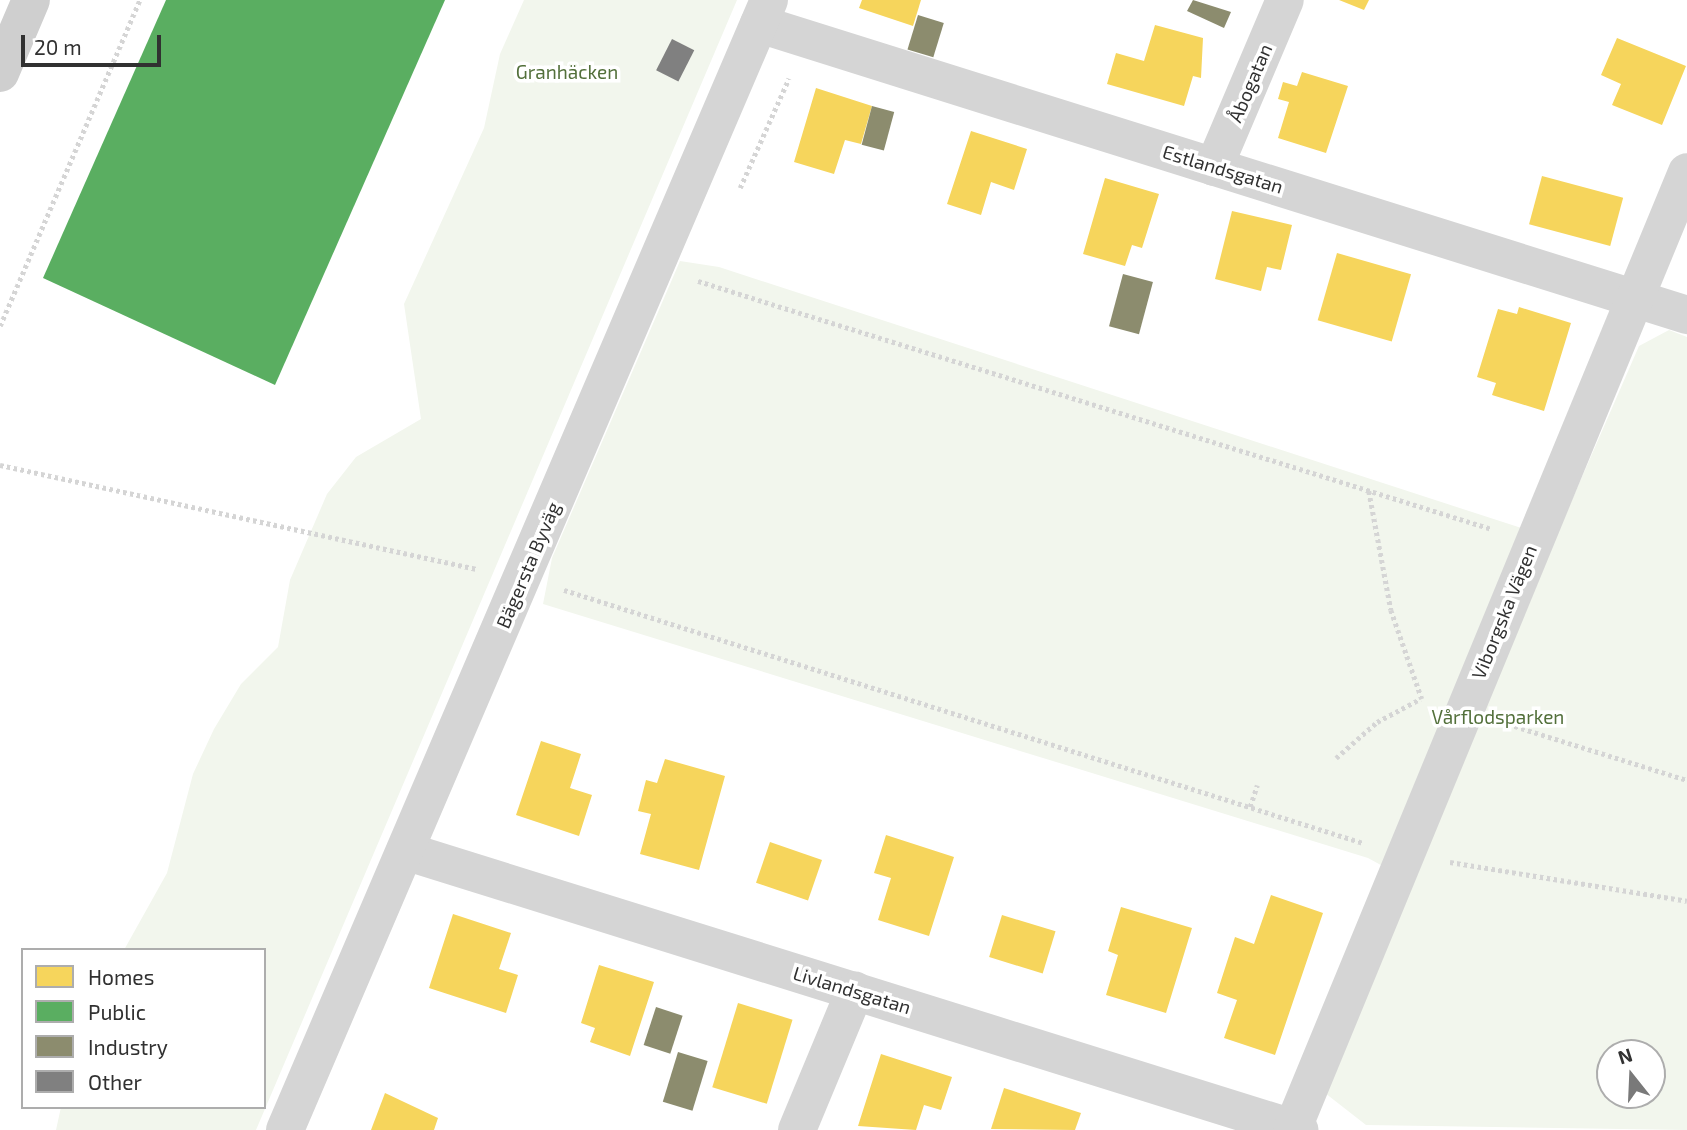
<!DOCTYPE html>
<meta charset="utf-8">
<style>
body{margin:0}
#map{position:relative;width:1687px;height:1130px;overflow:hidden;background:#fff;font-family:"Exo 2",sans-serif}
div>[style]{position:absolute}
[style*='--x']{left:calc(var(--x)*1px);top:calc(var(--y)*1px);width:calc(var(--w)*1px);rotate:calc(var(--a)*1deg)}
.green>*{inset:0;background:#f2f6ed}
.homes>*{inset:0;background:#f6d55c;transform-origin:0 0}
.public>*{inset:0;background:#5aae61}
.industry>*{inset:0;background:#8c8c6e;transform-origin:0 0}
.building>*{inset:0;background:#808080;transform-origin:0 0}
.path>*{height:4.5px;margin-top:-2.25px;transform-origin:0;background:repeating-linear-gradient(90deg,#d5d5d5 0 3.5px,transparent 0 7px)}
.street>*{height:38px;margin:-19px;padding:0 19px;transform-origin:19px;border-radius:19px;background:#d5d5d5}
.secondary>*{height:38px;margin:-19px;padding:0 19px;transform-origin:19px;border-radius:19px;background:#cfcfcf}
span{translate:-50% -50%;white-space:nowrap;text-align:center;line-height:1.15;-webkit-text-stroke:7px #fff;paint-order:stroke}
.park-label{font-size:19px;color:#53703b}
.street-label{font-size:19px;color:#313131}
.legend{position:absolute;left:21px;top:948px;width:245px;height:161px;box-sizing:border-box;background:#fff;border:2px solid #adadad;margin:0;padding:9px 12px;list-style:none;font-size:21px;color:#313131}
.legend li{display:flex;align-items:center;gap:14px;height:35px}
.legend b{width:35px;border:2px solid #adadad}
.north{position:absolute;left:1596px;top:1039px;width:70px;height:70px;box-sizing:border-box;background:#fff;border:2px solid #adadad;border-radius:50%;rotate:342deg;font-size:19px;font-weight:700;line-height:28px;text-align:center;color:#313131}
.north::after{content:'';display:block;margin:auto;width:24px;height:32px;background:#797979;clip-path:polygon(50% 0,100% 100%,50% 72%,0 100%)}
.scale{position:absolute;left:21px;top:35px;width:140px;height:32px;box-sizing:border-box;border:4px solid #313131;border-top:0;padding-left:9px;font-size:21px;line-height:24px;white-space:nowrap;color:#313131;-webkit-text-stroke:5px #fff;paint-order:stroke}
</style>
<div id="map">
<div class="green">
<div style="clip-path:polygon(524px 0,737px 0,256px 1130px,56px 1130px,61px 1107px,264px 1107px,264px 950px,124px 950px,167px 873px,193px 774px,214px 729px,241px 684px,278px 647px,290px 580px,327px 494px,356px 457px,421px 419px,404px 304px,484px 128px,500px 54px)"></div>
<div style="clip-path:polygon(evenodd,680px 261px,719px 267px,1555px 539px,1639px 346px,1669px 330px,1687px 337px,1687px 1130px,1366px 1125px,1325px 1093px,1410px 881px,1368px 858px,543px 604px,552px 558px,680px 261px,1610px 1053px,1652px 1053px,1652px 1095px,1610px 1095px,1610px 1053px)"></div>
</div>
<div class="homes">
<div style="clip-path:polygon(862px 0,921px 0,913px 26px,859px 8px)"></div>
<div style="clip-path:polygon(1339px 0,1369px 0,1364px 10px)"></div>
<div style="clip-path:polygon(1155px 25px,1203px 38px,1201px 78px,1193px 76px,1184px 106px,1107px 84px,1116px 53px,1144px 61px)"></div>
<div style="clip-path:polygon(1617px 38px,1686px 66px,1662px 125px,1612px 105px,1621px 84px,1601px 75px)"></div>
<div style="clip-path:polygon(1302px 72px,1348px 86px,1326px 153px,1278px 138px,1289px 102px,1278px 99px,1283px 82px,1297px 86px)"></div>
<div style="clip-path:polygon(816px 88px,872px 106px,861px 144px,845px 140px,834px 174px,794px 162px)"></div>
<div style="clip-path:polygon(971px 131px,1027px 149px,1014px 190px,991px 182px,981px 215px,947px 204px)"></div>
<div style="left:1542px;top:176px;width:84px;height:50px;rotate:15deg"></div>
<div style="clip-path:polygon(1105px 178px,1159px 194px,1142px 248px,1132px 245px,1125px 266px,1083px 254px)"></div>
<div style="clip-path:polygon(1232px 211px,1292px 225px,1281px 270px,1267px 267px,1261px 291px,1215px 279px)"></div>
<div style="left:1337px;top:253px;width:77px;height:70px;rotate:16deg"></div>
<div style="clip-path:polygon(1519px 307px,1571px 323px,1544px 411px,1492px 395px,1496px 383px,1477px 377px,1498px 309px,1517px 314px)"></div>
<div style="clip-path:polygon(541px 741px,581px 754px,570px 788px,592px 795px,579px 836px,516px 815px)"></div>
<div style="clip-path:polygon(665px 759px,725px 776px,699px 870px,640px 854px,651px 814px,638px 811px,646px 780px,657px 783px)"></div>
<div style="clip-path:polygon(886px 835px,954px 857px,929px 936px,878px 920px,891px 878px,874px 873px)"></div>
<div style="left:770px;top:842px;width:55px;height:43px;rotate:19deg"></div>
<div style="clip-path:polygon(1271px 895px,1323px 913px,1275px 1055px,1224px 1038px,1237px 1000px,1217px 993px,1235px 937px,1254px 944px)"></div>
<div style="clip-path:polygon(1121px 907px,1192px 928px,1166px 1013px,1106px 995px,1118px 955px,1108px 951px)"></div>
<div style="clip-path:polygon(453px 914px,511px 933px,499px 969px,518px 975px,506px 1013px,429px 988px)"></div>
<div style="left:1002px;top:915px;width:56px;height:44px;rotate:17deg"></div>
<div style="clip-path:polygon(599px 965px,654px 982px,630px 1056px,590px 1042px,595px 1028px,581px 1023px)"></div>
<div style="left:738px;top:1003px;width:57px;height:88px;rotate:17deg"></div>
<div style="clip-path:polygon(881px 1054px,952px 1077px,941px 1110px,924px 1105px,916px 1130px,858px 1126px)"></div>
<div style="clip-path:polygon(1004px 1088px,1081px 1113px,1075px 1130px,991px 1129px)"></div>
<div style="clip-path:polygon(385px 1093px,438px 1118px,434px 1130px,371px 1130px)"></div>
</div>
<div class="public">
<div style="clip-path:polygon(166px 0,445px 0,275px 385px,43px 278px)"></div>
</div>
<div class="industry">
<div style="clip-path:polygon(1193px 0,1231px 12px,1224px 28px,1187px 11px)"></div>
<div style="left:918px;top:15px;width:27px;height:36px;rotate:17deg"></div>
<div style="left:872px;top:106px;width:23px;height:40px;rotate:15deg"></div>
<div style="left:1123px;top:274px;width:31px;height:54px;rotate:15deg"></div>
<div style="left:656px;top:1007px;width:28px;height:40px;rotate:18deg"></div>
<div style="left:678px;top:1052px;width:31px;height:52px;rotate:17deg"></div>
</div>
<div class="building">
<div style="left:672px;top:39px;width:25px;height:35px;rotate:27deg"></div>
</div>
<div class="path">
<div style="--x:740;--y:188;--w:120;--a:-66"></div>
<div style="--x:698;--y:281;--w:832;--a:17.35"></div>
<div style="--x:0;--y:326;--w:355;--a:-66.8"></div>
<div style="--x:0;--y:465;--w:488;--a:12.3"></div>
<div style="--x:1369;--y:491;--w:121;--a:79.5"></div>
<div style="--x:1391;--y:610;--w:94;--a:70.8"></div>
<div style="--x:564;--y:590;--w:838;--a:17.57"></div>
<div style="--x:1508;--y:724;--w:188;--a:17.4"></div>
<div style="--x:1336;--y:758;--w:55;--a:-41.3"></div>
<div style="--x:1377;--y:722;--w:49;--a:-28.1"></div>
<div style="--x:1250;--y:807;--w:23;--a:-72"></div>
<div style="--x:1450;--y:862;--w:240;--a:9.3"></div>
</div>
<div class="street">
<div style="--x:759;--y:24;--w:973;--a:17.41"></div>
<div style="--x:1214;--y:167;--w:181;--a:-67"></div>
<div style="--x:405;--y:851;--w:937;--a:17.33"></div>
<div style="--x:285;--y:1130;--w:1229;--a:-66.81"></div>
<div style="--x:797;--y:1130;--w:151;--a:-67.4"></div>
<div style="--x:1292;--y:1130;--w:1036;--a:-67.59"></div>
</div>
<div class="secondary">
<div style="--x:0;--y:73;--w:79;--a:-67"></div>
</div>
<div class="park-label">
<span style="left:567px;top:72px">Granhäcken</span>
<span style="left:1498px;top:717px">Vårflodsparken</span>
</div>
<div class="street-label">
<span style="left:1250px;top:83px;rotate:-67deg">Åbogatan</span>
<span style="left:1223px;top:169px;rotate:17deg">Estlandsgatan</span>
<span style="left:528px;top:565px;rotate:-67deg">Bägersta Byväg</span>
<span style="left:1504px;top:612px;rotate:-68deg">Viborgska Vägen</span>
<span style="left:852px;top:990px;rotate:17deg">Livlandsgatan</span>
</div>
<ul class="legend">
<li><b style="height:19px;background:#f6d55c"></b>Homes</li>
<li><b style="height:19px;background:#5aae61"></b>Public</li>
<li><b style="height:19px;background:#8c8c6e"></b>Industry</li>
<li><b style="height:19px;background:#808080"></b>Other</li>
</ul>
<div class="north">N</div>
<div class="scale">20 m</div>
</div>
